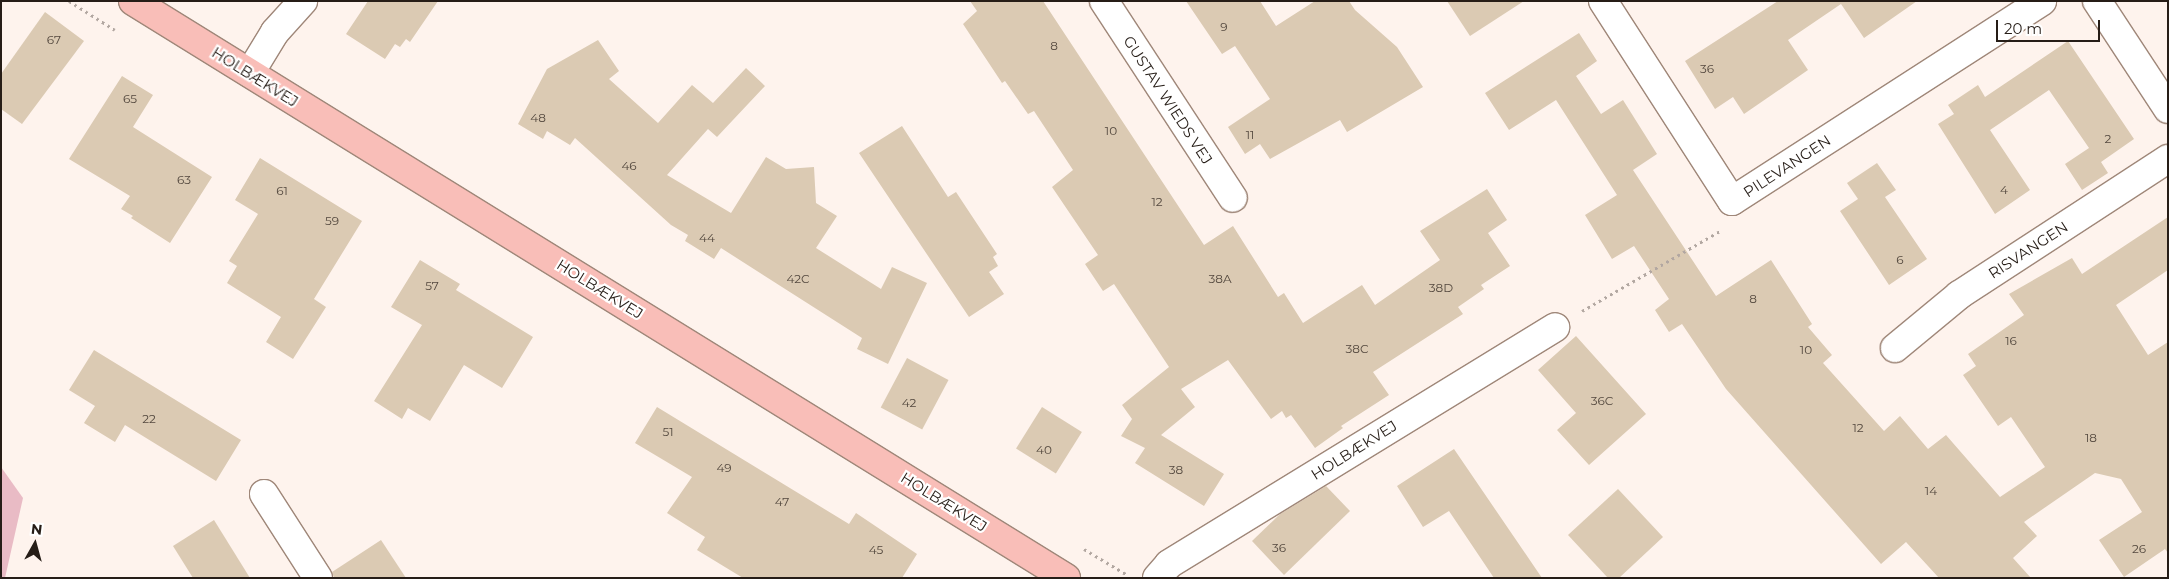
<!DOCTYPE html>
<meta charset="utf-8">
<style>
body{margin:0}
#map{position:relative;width:2169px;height:579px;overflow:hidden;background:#fef3ed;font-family:Montserrat,sans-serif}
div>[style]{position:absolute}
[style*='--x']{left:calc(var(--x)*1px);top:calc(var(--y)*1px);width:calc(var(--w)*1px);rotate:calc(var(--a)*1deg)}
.water>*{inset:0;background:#e9bbc5}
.building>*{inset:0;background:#dbcab3;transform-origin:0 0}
.path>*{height:3px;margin-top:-1.5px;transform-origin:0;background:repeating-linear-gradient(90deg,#b2a7a1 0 2.5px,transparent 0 6.5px)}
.roads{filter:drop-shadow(1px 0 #9f8779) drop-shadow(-1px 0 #9f8779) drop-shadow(0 1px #9f8779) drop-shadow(0 -1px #9f8779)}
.minor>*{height:28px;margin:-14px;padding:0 14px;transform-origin:14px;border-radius:14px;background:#fff}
.major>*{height:28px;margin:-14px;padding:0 14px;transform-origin:14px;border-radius:14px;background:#f9beb8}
span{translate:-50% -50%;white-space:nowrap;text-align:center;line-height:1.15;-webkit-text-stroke:4.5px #fff;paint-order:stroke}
.number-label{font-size:12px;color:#53483e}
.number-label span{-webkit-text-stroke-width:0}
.street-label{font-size:15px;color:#261d17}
.frame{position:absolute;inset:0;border:2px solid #261d17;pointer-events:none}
.north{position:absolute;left:10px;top:519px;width:50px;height:50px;-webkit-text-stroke:4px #fff;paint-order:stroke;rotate:7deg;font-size:14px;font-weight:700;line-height:20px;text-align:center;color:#261d17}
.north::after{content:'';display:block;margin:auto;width:18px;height:22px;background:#261d17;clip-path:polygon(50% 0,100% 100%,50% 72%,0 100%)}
.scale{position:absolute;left:1996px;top:20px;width:104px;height:22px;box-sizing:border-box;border:2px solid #261d17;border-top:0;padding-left:6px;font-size:15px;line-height:18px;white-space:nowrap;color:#261d17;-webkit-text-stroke:4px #fff;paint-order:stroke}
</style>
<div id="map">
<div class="water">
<div style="clip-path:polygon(1px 467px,23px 498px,5px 578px,1px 578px)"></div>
</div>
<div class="building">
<div style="clip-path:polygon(368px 1px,438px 1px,410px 42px,406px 39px,400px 47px,395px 44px,385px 59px,346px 34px)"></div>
<div style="clip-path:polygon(970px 1px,1043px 1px,1204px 245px,1233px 226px,1278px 297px,1284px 293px,1303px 323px,1362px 285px,1375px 305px,1440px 260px,1420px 231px,1487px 189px,1507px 220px,1488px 233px,1510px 266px,1481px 285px,1484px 289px,1458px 307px,1463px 314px,1373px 372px,1389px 395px,1341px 426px,1343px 428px,1315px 448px,1291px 415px,1286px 418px,1282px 411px,1271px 419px,1228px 360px,1181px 389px,1195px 407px,1161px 435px,1224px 474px,1204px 506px,1135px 463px,1145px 448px,1121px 436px,1132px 419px,1122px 405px,1169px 367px,1114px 284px,1103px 291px,1085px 264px,1098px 255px,1052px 187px,1073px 170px,1034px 111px,1028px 114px,1005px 81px,1002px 83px,963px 24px,977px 11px)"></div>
<div style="clip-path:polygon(1186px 1px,1260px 1px,1276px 26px,1315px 1px,1349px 1px,1355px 10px,1397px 47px,1423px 87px,1347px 132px,1340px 120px,1270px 159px,1260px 144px,1245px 154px,1228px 127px,1270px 99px,1235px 46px,1222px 54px)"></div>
<div style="clip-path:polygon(1447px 1px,1524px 1px,1470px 36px)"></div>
<div style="clip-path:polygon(1778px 1px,1917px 1px,1864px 38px,1841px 4px,1788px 40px,1808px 70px,1744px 114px,1733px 97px,1715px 109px,1685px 61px)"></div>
<div style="clip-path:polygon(45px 12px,84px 41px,22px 124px,1px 109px,1px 74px)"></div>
<div style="clip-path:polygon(1579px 33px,1597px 61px,1576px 76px,1601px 114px,1623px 100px,1657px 154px,1633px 170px,1716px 296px,1771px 260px,1812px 324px,1808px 327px,1832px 355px,1823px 363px,1884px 431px,1900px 416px,1928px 449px,1946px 435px,2000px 497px,2045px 467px,2011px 417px,1998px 426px,1963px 375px,1976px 366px,1968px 354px,2024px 315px,2009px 294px,2072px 258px,2082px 274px,2168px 217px,2168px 270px,2116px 305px,2148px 355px,2168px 342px,2168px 553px,2165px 549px,2124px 577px,2099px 540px,2142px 512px,2121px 479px,2095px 473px,2024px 522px,2037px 536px,2013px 558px,2031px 578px,1939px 578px,1906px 542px,1881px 564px,1726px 389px,1682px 324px,1669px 332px,1655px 310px,1669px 299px,1634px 246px,1612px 259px,1585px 215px,1617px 195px,1556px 100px,1509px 130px,1485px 93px)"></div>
<div style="clip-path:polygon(598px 40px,619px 71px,609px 79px,658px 123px,692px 85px,713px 103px,746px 68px,765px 86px,717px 137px,708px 129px,667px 175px,731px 213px,766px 157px,786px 169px,814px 167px,816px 203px,837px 216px,816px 248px,881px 289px,892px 267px,927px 283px,888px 364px,857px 349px,862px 338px,721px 248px,714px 259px,685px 241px,688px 235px,671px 225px,575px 138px,570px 145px,547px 131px,543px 139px,518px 124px,547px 69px)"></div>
<div style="clip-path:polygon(2068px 41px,2134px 139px,2101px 162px,2108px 173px,2082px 190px,2065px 164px,2089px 148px,2049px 90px,1990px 130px,2030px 190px,1995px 214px,1938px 124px,1954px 114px,1948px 105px,1978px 85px,1985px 97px)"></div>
<div style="clip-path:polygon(122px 76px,153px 95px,133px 127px,212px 177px,170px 243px,131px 218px,133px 216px,121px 209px,130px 196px,69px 159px)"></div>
<div style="clip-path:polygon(902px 126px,948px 197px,956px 192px,997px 254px,993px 257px,998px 266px,989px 272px,1004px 294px,969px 317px,859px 153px)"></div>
<div style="clip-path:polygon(260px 158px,362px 221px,314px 299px,326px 307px,293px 359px,266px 342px,281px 317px,227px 283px,237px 266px,229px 261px,258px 214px,235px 200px)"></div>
<div style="clip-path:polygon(1877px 163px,1896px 190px,1885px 197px,1927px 259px,1889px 285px,1840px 211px,1858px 199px,1847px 183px)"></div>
<div style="clip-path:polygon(420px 260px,460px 284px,456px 290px,533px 337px,502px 388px,464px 365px,430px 421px,408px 408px,402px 419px,374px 401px,422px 325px,391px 307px)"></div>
<div style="clip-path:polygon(1576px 336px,1646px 414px,1589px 465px,1557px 430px,1576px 413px,1538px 370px)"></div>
<div style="clip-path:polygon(94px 350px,241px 440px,216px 481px,125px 425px,115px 442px,84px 423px,95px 406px,69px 390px)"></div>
<div style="left:907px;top:358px;width:47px;height:56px;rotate:28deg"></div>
<div style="clip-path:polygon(657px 407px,849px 524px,856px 513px,917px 554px,902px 578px,743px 578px,697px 550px,705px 537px,667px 513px,692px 477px,635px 443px)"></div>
<div style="left:1042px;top:407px;width:47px;height:49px;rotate:32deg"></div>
<div style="clip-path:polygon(1454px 449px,1542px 578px,1494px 578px,1449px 511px,1423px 527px,1397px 486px)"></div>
<div style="clip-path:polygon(1326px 486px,1350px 511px,1284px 575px,1252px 541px,1280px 514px)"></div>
<div style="clip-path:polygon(1618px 489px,1663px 537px,1619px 578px,1608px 578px,1568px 535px)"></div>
<div style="clip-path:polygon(214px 520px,250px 578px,193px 578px,173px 546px)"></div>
<div style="clip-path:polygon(381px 540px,406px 578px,334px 578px,332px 572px)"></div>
</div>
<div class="path">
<div style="--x:69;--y:1;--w:54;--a:32.2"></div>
<div style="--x:1582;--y:311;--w:162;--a:-30.1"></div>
<div style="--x:1084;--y:549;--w:49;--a:30.8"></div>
</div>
<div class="roads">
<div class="minor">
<div style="--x:1104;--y:1;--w:235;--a:56.8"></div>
<div style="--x:1603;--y:1;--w:238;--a:57.2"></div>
<div style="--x:1732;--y:201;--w:369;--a:-32.8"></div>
<div style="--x:2097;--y:1;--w:129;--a:56.7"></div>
<div style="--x:250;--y:73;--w:48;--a:-58.6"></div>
<div style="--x:275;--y:32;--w:42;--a:-47.9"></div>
<div style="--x:1895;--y:348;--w:83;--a:-39.6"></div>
<div style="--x:1959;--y:295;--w:249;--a:-33.1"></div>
<div style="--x:264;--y:494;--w:100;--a:57.3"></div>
<div style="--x:1157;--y:578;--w:18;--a:-49"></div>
<div style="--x:1169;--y:564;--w:453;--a:-31.5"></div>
</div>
<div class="major">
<div style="--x:133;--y:1;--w:1097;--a:31.73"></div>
</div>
</div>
<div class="number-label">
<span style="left:1224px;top:27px">9</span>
<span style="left:54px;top:40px">67</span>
<span style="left:1054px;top:46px">8</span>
<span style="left:1707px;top:69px">36</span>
<span style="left:130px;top:99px">65</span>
<span style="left:538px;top:118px">48</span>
<span style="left:1111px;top:131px">10</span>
<span style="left:1250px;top:135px">11</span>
<span style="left:2108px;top:139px">2</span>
<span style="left:629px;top:166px">46</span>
<span style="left:184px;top:180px">63</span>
<span style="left:2004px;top:190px">4</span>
<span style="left:282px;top:191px">61</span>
<span style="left:1157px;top:202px">12</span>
<span style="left:332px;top:221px">59</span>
<span style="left:707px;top:238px">44</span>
<span style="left:1900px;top:260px">6</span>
<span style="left:798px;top:279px">42C</span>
<span style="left:1220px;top:279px">38A</span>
<span style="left:432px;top:286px">57</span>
<span style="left:1441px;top:288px">38D</span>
<span style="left:1753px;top:299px">8</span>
<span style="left:2011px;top:341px">16</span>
<span style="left:1357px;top:349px">38C</span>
<span style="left:1806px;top:350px">10</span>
<span style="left:1602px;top:401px">36C</span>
<span style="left:909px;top:403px">42</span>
<span style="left:149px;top:419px">22</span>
<span style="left:1858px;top:428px">12</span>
<span style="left:668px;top:432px">51</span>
<span style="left:2091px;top:438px">18</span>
<span style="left:1044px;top:450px">40</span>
<span style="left:724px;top:468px">49</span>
<span style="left:1176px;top:470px">38</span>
<span style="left:1931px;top:491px">14</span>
<span style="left:782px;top:502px">47</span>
<span style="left:1279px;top:548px">36</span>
<span style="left:2139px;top:549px">26</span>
<span style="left:876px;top:550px">45</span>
</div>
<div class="street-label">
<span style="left:255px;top:77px;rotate:32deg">HOLBÆKVEJ</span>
<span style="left:1168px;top:100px;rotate:57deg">GUSTAV WIEDS VEJ</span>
<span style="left:1787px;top:166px;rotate:-33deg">PILEVANGEN</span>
<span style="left:2028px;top:250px;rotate:-33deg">RISVANGEN</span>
<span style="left:600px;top:289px;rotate:32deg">HOLBÆKVEJ</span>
<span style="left:1354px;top:450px;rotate:-32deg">HOLBÆKVEJ</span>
<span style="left:944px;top:502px;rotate:32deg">HOLBÆKVEJ</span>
</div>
<div class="frame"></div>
<div class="north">N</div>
<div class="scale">20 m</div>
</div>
